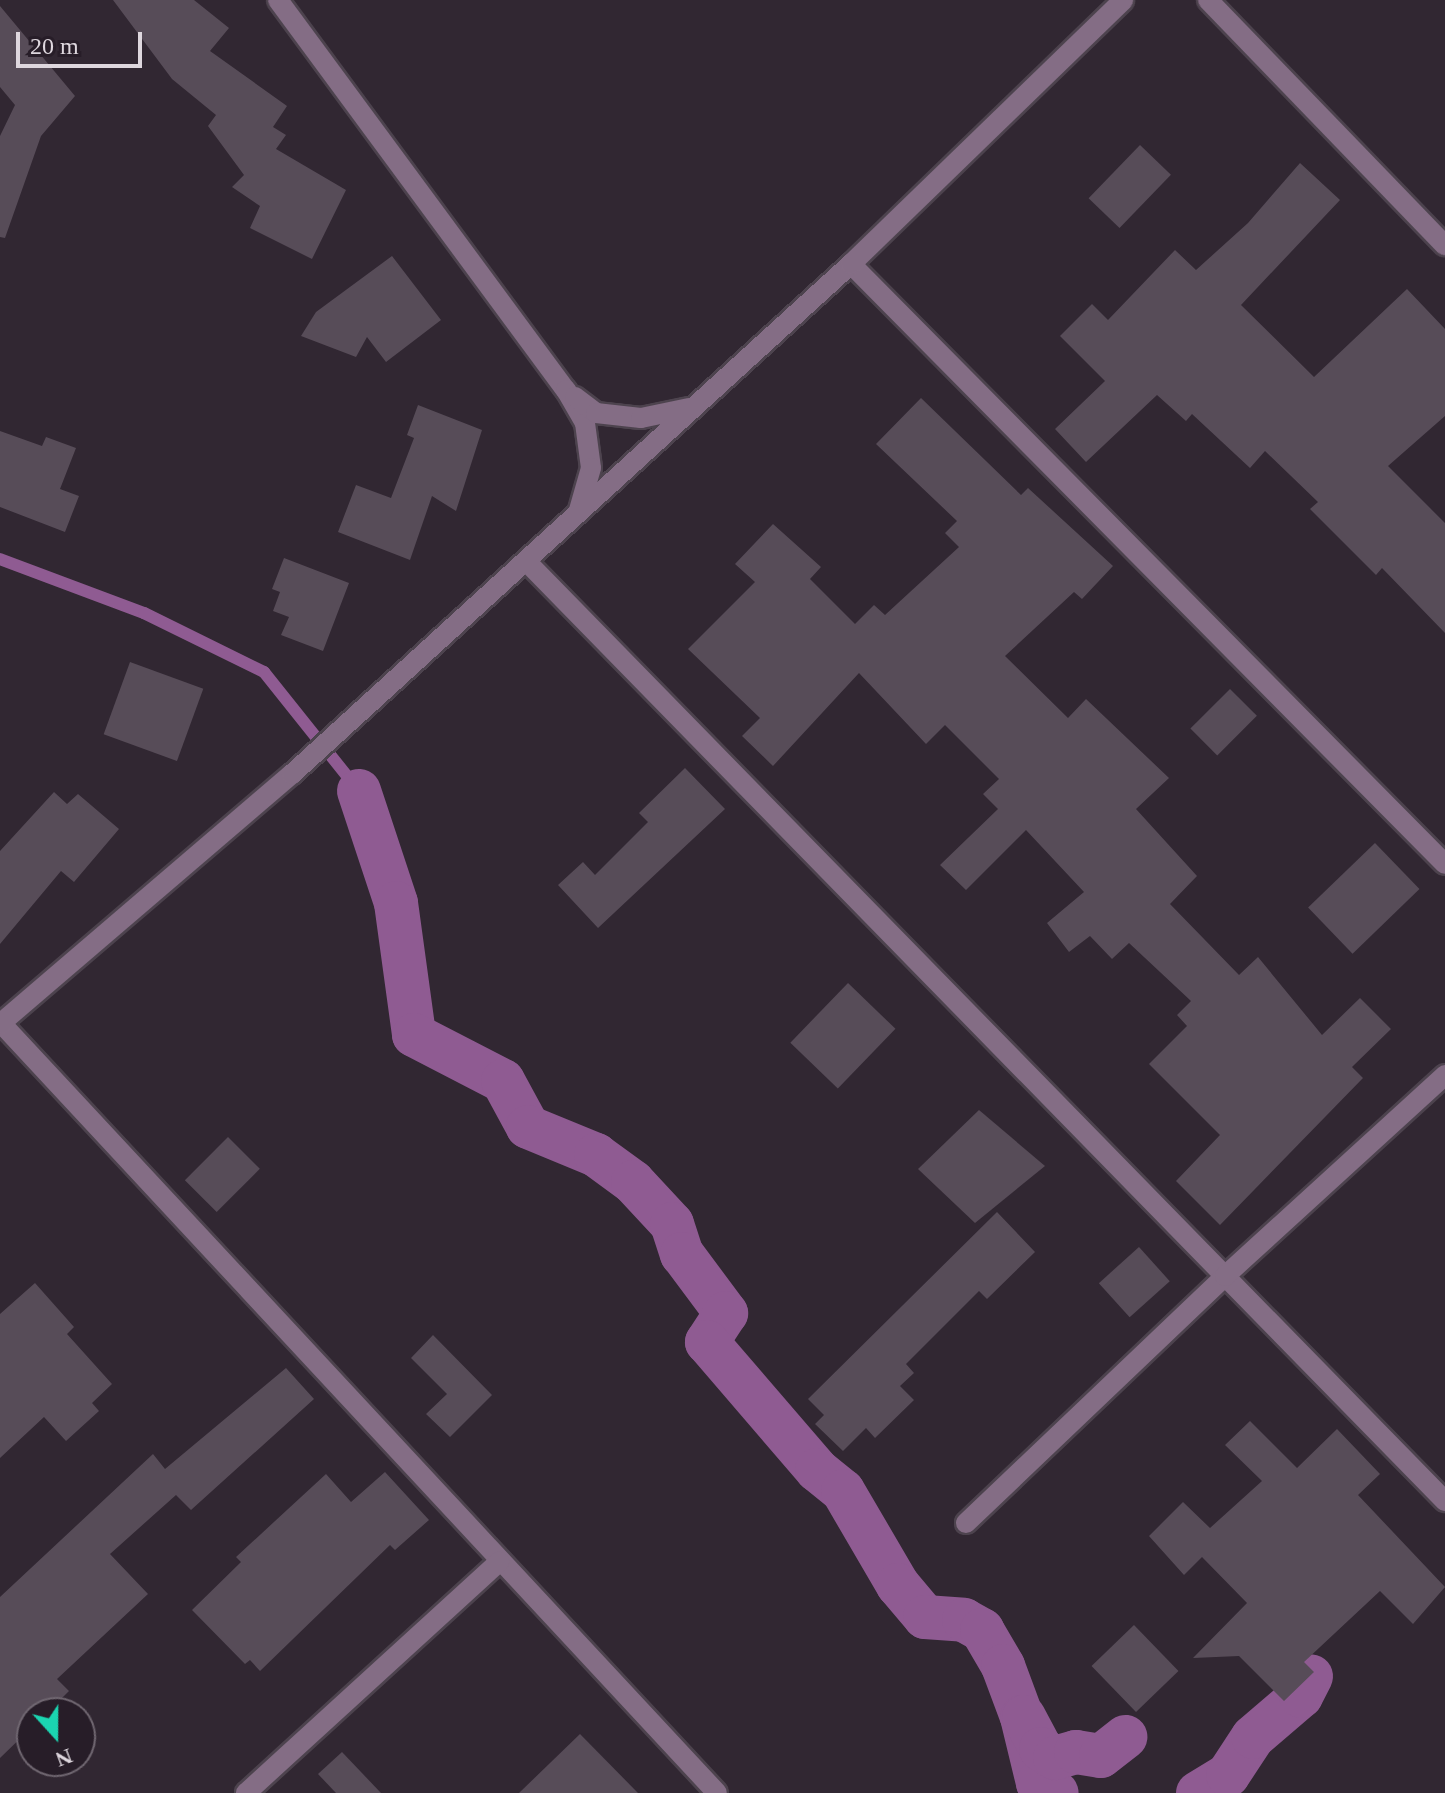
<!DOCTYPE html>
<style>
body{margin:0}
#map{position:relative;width:1445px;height:1793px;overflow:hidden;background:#312732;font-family:"Times New Roman",serif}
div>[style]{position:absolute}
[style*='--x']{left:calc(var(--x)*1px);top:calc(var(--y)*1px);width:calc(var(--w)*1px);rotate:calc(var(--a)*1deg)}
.stream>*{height:12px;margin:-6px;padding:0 6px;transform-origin:6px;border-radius:6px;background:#8f5b92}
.canal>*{height:44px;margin:-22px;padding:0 22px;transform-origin:22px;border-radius:22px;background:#8f5b92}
.building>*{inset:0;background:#574c58;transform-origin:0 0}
.roads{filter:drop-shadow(2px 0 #4d434e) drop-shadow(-2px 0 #4d434e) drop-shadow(0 2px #4d434e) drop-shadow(0 -2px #4d434e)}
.minor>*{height:20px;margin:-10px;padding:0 10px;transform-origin:10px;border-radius:10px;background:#846d85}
span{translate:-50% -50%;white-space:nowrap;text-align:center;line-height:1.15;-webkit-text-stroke:6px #271d28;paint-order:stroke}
.north{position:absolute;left:16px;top:1697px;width:80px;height:80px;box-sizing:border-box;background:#271d28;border:2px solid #706771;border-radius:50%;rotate:159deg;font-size:22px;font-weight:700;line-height:32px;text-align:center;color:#ded7de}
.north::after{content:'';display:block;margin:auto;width:28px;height:36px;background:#1bd5b1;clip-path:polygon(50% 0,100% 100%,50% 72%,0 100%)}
.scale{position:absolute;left:16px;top:32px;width:126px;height:36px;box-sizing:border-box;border:4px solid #ded7de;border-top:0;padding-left:10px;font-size:24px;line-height:28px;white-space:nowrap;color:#ded7de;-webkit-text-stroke:6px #271d28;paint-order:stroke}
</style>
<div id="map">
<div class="stream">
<div style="--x:0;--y:559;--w:154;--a:20.6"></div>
<div style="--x:144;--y:613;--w:134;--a:26.2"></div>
<div style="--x:264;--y:672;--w:152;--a:51.4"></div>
</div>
<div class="canal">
<div style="--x:359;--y:791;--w:118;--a:71.7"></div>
<div style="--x:396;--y:903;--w:133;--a:82.2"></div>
<div style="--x:414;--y:1035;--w:100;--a:27.3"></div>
<div style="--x:503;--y:1081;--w:52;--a:61.5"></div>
<div style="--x:528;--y:1127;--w:74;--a:22.4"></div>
<div style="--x:596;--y:1155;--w:46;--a:36.1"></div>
<div style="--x:633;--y:1182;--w:57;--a:47.1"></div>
<div style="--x:672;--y:1224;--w:32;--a:72"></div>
<div style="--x:682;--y:1254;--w:74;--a:53.3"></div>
<div style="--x:726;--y:1313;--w:35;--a:123"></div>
<div style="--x:707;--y:1342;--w:169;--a:49.3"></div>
<div style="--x:817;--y:1470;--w:33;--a:39"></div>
<div style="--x:843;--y:1491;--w:109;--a:59.7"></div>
<div style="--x:898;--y:1585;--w:42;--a:49.8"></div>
<div style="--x:925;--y:1617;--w:39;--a:4"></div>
<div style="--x:964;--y:1620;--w:21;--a:29"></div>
<div style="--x:982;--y:1630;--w:42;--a:59.7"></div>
<div style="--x:1003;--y:1666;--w:54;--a:69.6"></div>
<div style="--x:1022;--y:1717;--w:68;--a:76.4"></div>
<div style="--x:1038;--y:1783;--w:21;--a:28"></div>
<div style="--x:1024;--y:1717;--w:36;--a:62"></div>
<div style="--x:1041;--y:1749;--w:17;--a:33"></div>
<div style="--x:1055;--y:1758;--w:22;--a:-16"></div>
<div style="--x:1076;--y:1752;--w:25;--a:9"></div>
<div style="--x:1101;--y:1756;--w:31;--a:-38"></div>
<div style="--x:1198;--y:1793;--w:35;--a:-31"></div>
<div style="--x:1228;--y:1775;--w:45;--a:-56.7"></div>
<div style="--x:1253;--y:1737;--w:63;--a:-40.5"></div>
<div style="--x:1301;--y:1696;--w:22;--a:-63"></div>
</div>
<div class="building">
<div style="clip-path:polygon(113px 0,194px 0,229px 28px,210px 51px,287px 106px,273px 127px,286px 135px,276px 149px,346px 190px,312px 259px,250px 228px,260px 206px,232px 187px,244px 175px,208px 126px,216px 115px,172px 79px)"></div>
<div style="clip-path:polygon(0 6px,75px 96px,41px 136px,5px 238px,0 237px,0 136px,15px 105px,0 87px)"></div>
<div style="left:1140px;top:145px;width:43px;height:74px;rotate:44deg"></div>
<div style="clip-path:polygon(1300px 163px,1340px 200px,1241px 305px,1314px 377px,1407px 289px,1445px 329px,1445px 416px,1388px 466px,1445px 523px,1445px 633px,1382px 568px,1376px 575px,1310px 509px,1318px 502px,1265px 451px,1250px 468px,1192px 414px,1186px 421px,1157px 395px,1086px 462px,1055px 429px,1105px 381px,1060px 336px,1092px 304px,1108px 320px,1175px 250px,1196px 270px,1248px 223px)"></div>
<div style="clip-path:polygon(392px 256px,441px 320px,386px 362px,367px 337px,356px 357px,301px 336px,316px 312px)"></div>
<div style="clip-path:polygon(921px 398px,1021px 495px,1028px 488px,1113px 566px,1082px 599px,1074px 592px,1005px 656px,1068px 718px,1086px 699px,1169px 778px,1136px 809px,1197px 876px,1170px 904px,1239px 975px,1258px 957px,1322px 1035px,1360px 998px,1391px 1029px,1352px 1067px,1363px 1078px,1220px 1225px,1176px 1181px,1220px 1135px,1149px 1064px,1187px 1026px,1177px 1015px,1191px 1001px,1129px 943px,1112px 959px,1090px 936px,1069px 952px,1047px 923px,1084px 892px,1026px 830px,966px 890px,940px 865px,998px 809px,983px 794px,999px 779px,945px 725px,926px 744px,859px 673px,773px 766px,742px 736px,760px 718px,688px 649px,755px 582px,735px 564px,773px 524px,821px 567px,810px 579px,855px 624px,874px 605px,885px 615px,959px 547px,945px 533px,957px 521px,876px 444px)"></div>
<div style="clip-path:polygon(418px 405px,482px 430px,456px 511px,432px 496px,410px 560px,338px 532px,356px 485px,391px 498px,414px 438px,407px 435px)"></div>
<div style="clip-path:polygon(0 431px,42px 446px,46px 437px,76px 448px,60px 489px,79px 496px,65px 532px,0 507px)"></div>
<div style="clip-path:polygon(284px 558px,349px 583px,323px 651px,281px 635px,289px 617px,273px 611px,280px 592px,272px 589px)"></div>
<div style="left:130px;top:662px;width:78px;height:77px;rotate:20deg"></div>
<div style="left:1230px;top:689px;width:38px;height:56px;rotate:45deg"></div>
<div style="clip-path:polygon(685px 768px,725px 809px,598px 928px,558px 885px,583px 862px,595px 875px,648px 822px,639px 813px)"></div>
<div style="clip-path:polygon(54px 792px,67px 804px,78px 794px,119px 829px,74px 882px,61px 871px,0 944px,0 851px)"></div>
<div style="left:1375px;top:843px;width:64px;height:93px;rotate:46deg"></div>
<div style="left:848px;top:983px;width:66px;height:83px;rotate:44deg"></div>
<div style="clip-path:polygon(979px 1110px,1045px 1166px,975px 1223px,918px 1169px)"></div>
<div style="left:228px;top:1137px;width:45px;height:61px;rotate:45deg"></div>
<div style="clip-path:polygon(997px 1212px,1035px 1252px,987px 1299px,979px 1291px,906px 1364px,914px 1373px,900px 1386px,914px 1400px,875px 1438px,866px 1428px,843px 1451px,815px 1424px,824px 1415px,808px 1399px)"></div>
<div style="left:1139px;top:1247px;width:46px;height:54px;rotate:48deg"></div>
<div style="clip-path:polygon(35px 1283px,74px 1327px,67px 1334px,112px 1384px,92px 1403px,99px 1411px,66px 1441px,44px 1417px,0 1458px,0 1314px)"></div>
<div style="clip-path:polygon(433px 1335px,492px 1395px,450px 1437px,426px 1414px,447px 1394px,411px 1358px)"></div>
<div style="clip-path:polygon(286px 1368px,314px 1399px,191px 1510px,176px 1495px,110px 1554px,148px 1594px,57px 1679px,69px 1691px,47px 1713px,32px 1713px,32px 1727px,0 1758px,0 1597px,153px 1454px,165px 1469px)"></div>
<div style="clip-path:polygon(1250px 1421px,1297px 1468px,1337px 1429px,1380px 1474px,1358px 1495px,1445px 1587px,1413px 1624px,1380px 1591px,1304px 1662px,1314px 1672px,1284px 1701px,1239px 1656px,1193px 1658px,1247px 1603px,1202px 1557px,1184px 1575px,1149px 1536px,1183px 1502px,1210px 1528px,1262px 1481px,1225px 1445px)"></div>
<div style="clip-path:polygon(385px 1472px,429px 1520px,395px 1550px,390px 1545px,260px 1671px,250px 1660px,245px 1664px,192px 1610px,241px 1562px,236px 1557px,326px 1474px,351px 1502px)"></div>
<div style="left:1134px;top:1625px;width:64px;height:59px;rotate:46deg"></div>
<div style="clip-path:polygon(580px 1734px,638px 1793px,519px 1793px)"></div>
<div style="clip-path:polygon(342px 1752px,381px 1793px,336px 1793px,318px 1774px)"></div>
</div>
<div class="roads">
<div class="minor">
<div style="--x:278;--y:0;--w:485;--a:53.6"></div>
<div style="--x:566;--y:390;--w:38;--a:60"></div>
<div style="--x:585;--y:423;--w:45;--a:82.4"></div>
<div style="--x:591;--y:468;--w:44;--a:105.9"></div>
<div style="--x:1208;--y:0;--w:341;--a:46"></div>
<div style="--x:851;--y:264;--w:844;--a:45.29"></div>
<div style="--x:575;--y:397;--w:26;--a:37"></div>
<div style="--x:596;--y:413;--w:45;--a:6.3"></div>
<div style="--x:641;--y:418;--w:49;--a:-11.8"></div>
<div style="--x:526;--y:561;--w:1315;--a:45.65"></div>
<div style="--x:1;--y:1023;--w:1051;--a:47.08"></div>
<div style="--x:0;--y:1024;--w:384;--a:-40.6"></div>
<div style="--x:292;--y:774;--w:757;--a:-42.38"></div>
<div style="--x:851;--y:264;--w:379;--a:-44.1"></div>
<div style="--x:966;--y:1523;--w:358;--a:-43.6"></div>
<div style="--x:1225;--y:1276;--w:298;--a:-42.4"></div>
<div style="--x:246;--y:1793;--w:343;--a:-42.4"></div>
</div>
</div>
<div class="north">N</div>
<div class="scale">20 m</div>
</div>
